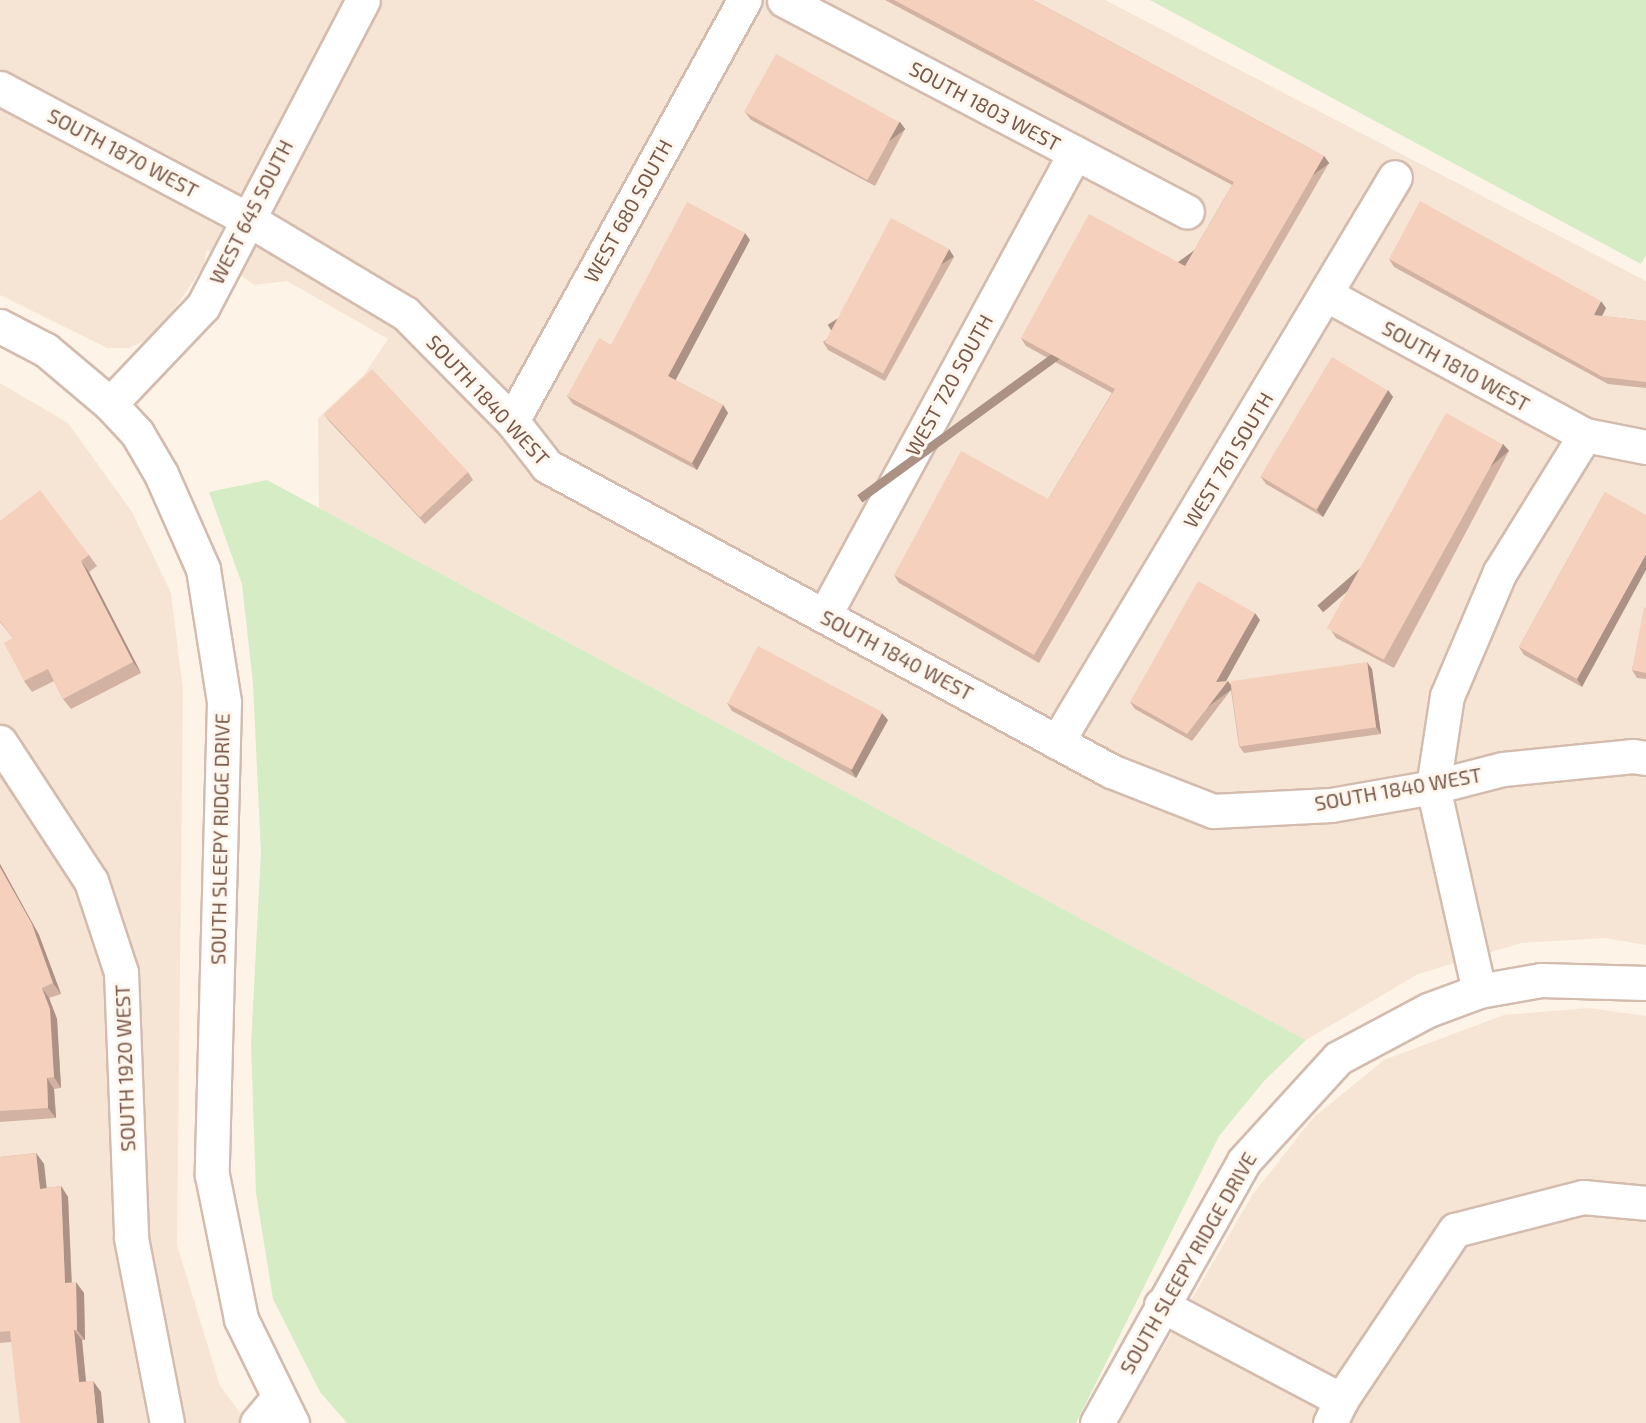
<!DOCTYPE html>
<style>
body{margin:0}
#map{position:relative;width:1646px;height:1423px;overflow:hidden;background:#fdf3e7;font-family:"Exo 2",sans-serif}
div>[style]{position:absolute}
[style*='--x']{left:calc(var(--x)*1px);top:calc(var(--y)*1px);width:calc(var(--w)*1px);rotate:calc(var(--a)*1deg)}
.residential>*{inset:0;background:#f6e5d4}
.green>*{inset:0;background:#d6ecc4}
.roads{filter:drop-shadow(2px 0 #d3bcae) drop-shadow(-2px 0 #d3bcae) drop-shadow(0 2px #d3bcae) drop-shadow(0 -2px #d3bcae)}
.minor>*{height:33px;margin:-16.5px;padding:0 16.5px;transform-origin:16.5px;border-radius:16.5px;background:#fff}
.tertiary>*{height:33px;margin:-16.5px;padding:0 16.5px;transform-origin:16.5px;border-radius:16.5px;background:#fff}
.wall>*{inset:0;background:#d2b3a3}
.shaded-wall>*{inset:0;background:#ab9284;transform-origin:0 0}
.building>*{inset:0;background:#f4d0bd;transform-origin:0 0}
span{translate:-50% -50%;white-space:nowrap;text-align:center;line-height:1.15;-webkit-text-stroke:6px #fff7ee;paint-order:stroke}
.street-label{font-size:20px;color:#795849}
</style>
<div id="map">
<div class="residential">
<div style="clip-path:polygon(0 0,1105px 0,1646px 281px,1646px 945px,1605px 938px,1521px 943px,1418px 974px,1306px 1040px,319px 508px,318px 418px,364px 375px,388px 339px,287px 281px,254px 285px,207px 250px,204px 265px,167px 320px,146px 340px,129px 348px,107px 348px,0 295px)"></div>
<div style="clip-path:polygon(0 383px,68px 423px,132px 512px,171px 593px,183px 691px,177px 1245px,220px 1386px,248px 1423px,0 1423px)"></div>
<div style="clip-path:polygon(1589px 1008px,1646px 1016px,1646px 1423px,1119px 1423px,1253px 1194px,1313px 1118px,1384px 1060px,1504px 1015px)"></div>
</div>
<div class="green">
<div style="clip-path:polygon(1150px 0,1646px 0,1646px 255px,1641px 264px)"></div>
<div style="clip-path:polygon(267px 480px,1306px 1040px,1264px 1081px,1219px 1136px,1076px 1423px,347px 1423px,320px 1392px,273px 1299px,256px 1193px,251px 1045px,261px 852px,253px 684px,242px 584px,209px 492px)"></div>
</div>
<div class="roads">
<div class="minor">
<div style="--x:784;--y:0;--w:455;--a:27.7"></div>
<div style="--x:0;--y:88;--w:278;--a:27.9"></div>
<div style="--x:246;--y:218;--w:185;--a:30.9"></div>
<div style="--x:405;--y:313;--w:152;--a:45.3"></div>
<div style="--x:512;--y:421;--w:57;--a:52.1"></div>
<div style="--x:547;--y:466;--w:641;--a:28.4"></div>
<div style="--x:1111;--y:771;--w:110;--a:21.4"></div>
<div style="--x:1213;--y:811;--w:118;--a:-2.9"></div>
<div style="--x:1331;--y:805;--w:104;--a:-10"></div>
<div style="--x:1433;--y:787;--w:72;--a:-14.4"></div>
<div style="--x:1503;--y:769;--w:131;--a:-5.7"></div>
<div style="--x:1633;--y:756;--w:13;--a:9"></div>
<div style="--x:1327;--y:295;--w:294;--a:28.5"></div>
<div style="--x:1585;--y:435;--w:62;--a:11.1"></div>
<div style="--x:110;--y:404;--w:135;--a:-46.5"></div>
<div style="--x:203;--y:306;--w:345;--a:-62.4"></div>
<div style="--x:512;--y:421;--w:481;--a:-61.1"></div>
<div style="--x:824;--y:616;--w:527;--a:-61.54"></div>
<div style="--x:0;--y:742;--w:166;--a:56.8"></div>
<div style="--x:91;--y:881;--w:96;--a:71.8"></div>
<div style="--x:121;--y:972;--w:266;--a:87.8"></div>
<div style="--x:131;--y:1238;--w:188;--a:79"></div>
<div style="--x:1057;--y:742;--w:658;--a:-59.11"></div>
<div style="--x:1479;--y:991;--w:209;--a:-102.7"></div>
<div style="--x:1433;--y:787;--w:92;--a:-81.3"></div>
<div style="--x:1447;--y:696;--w:135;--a:-66.9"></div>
<div style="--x:1500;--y:572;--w:161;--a:-58.2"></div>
<div style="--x:1161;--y:1305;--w:204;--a:27.8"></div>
<div style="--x:257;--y:1423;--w:31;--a:-50"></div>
<div style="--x:1330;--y:1423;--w:25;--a:-64"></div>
<div style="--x:1341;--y:1400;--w:205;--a:-56.2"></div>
<div style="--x:1455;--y:1230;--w:132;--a:-14.5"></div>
<div style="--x:1583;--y:1197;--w:63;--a:5.4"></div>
</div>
<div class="tertiary">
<div style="--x:0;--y:326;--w:52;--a:27.6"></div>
<div style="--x:46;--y:350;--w:84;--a:40.2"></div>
<div style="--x:110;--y:404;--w:40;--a:47"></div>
<div style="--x:137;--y:433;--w:48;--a:59.7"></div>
<div style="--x:161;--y:474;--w:104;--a:66.1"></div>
<div style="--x:203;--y:569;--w:135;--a:81"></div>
<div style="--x:224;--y:702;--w:473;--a:91.5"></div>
<div style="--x:212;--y:1175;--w:147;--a:78.6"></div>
<div style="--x:241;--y:1319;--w:116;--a:63.9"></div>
<div style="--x:1097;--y:1423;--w:300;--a:-60.7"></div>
<div style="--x:1244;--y:1161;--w:139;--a:-47.6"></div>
<div style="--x:1338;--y:1058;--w:102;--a:-28.1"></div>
<div style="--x:1428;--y:1010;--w:54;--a:-20.4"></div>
<div style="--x:1479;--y:991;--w:63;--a:-10.1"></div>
<div style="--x:1541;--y:980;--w:105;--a:1.6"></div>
</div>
</div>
<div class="wall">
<div style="clip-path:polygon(885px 0,1033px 0,1324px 156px,1329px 163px,1039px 663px,899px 583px,894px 575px,1048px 499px,1112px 393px,1026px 346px,1021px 338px,1185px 266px,1232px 185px)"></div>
<div style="clip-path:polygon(745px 112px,900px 122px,905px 129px,875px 186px,751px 120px)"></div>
<div style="clip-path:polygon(750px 240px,675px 380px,723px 405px,728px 413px,697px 470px,573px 404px,567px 396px,611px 345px)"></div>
<div style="clip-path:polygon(949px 249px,954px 257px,885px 381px,828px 350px,823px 342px)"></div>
<div style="clip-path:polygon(1389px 259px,1606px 308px,1602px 316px,1646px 321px,1646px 388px,1608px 384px,1394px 267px)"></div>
<div style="clip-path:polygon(1388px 390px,1393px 397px,1323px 517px,1266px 484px,1261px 477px)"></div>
<div style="clip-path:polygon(324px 414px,468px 472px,473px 480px,425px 524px,329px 421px)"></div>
<div style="clip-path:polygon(1503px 444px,1509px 451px,1394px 668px,1336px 638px,1331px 630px)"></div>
<div style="clip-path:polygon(1605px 492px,1582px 687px,1524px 655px,1519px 647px)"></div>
<div style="clip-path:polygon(0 521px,89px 555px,97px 566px,89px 572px,141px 673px,71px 709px,63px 699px,54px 681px,32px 692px,24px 681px,13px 638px,0 622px)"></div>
<div style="clip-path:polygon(1646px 608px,1646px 679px,1637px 678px,1632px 670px)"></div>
<div style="clip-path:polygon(1260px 620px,1226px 681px,1230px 684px,1372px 669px,1381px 734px,1244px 753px,1239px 746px,1231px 690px,1192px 741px,1135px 709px,1130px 702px)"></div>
<div style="clip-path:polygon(727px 703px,888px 720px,856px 778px,732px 711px)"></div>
<div style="clip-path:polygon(0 864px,39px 935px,61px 994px,49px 998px,57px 1019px,61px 1088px,54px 1089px,56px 1118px,0 1122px)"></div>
<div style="clip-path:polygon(36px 1153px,44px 1164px,46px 1188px,61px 1186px,68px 1197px,72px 1283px,84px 1293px,85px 1340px,82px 1340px,86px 1381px,101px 1392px,11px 1342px,0 1343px,0 1157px)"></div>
</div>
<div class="shaded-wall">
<div style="left:900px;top:122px;width:9px;height:64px;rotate:54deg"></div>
<div style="left:1324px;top:156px;width:9px;height:577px;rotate:54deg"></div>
<div style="clip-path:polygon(745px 233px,750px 240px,674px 383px,668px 376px)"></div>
<div style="left:949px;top:249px;width:9px;height:143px;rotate:58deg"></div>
<div style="clip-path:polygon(1601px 301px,1606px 308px,1599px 322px,1594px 315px)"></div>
<div style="clip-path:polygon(1388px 390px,1393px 397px,1323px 517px,1317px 510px)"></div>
<div style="clip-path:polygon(723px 405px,728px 413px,697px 470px,692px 463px)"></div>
<div style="left:1503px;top:444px;width:9px;height:246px;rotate:49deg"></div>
<div style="clip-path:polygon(1646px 554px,1646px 570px,1582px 687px,1577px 679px)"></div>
<div style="clip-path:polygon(81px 561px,89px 572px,141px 673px,133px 662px)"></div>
<div style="clip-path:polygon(1255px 613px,1260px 620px,1221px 690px,1216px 682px)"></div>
<div style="clip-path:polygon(1367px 662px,1372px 669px,1381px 734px,1376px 727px)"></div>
<div style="left:1228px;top:681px;width:9px;height:67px;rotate:54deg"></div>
<div style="clip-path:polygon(882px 713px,888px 720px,856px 778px,851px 770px)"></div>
<div style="clip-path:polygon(0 864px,39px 935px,61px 994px,53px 983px,0 867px)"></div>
<div style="clip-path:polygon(42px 988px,49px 998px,57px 1019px,61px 1088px,54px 1077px)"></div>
<div style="clip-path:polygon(47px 1078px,54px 1089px,56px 1118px,48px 1108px)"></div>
<div style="clip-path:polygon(36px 1153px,44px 1164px,48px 1199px,40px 1189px)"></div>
<div style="clip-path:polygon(61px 1186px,68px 1197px,72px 1294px,65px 1283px)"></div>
<div style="clip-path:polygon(76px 1282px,84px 1293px,85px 1340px,77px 1330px)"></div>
<div style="clip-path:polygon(74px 1330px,82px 1340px,87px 1393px,79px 1382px)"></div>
<div style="clip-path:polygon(93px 1381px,101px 1392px,104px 1423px,97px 1423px)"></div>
</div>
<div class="building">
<div style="clip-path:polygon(894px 0,1033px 0,1324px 156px,1034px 655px,894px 575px,961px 451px,1048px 499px,1115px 389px,1021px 338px,1089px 214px,1185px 266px,1234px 182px)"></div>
<div style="left:776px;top:54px;width:141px;height:66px;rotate:29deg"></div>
<div style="clip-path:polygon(1420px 201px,1601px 301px,1594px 315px,1646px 321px,1646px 382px,1603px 377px,1389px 259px)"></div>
<div style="clip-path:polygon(687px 202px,745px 233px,668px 376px,723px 405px,692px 463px,567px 396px,599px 338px,611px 345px)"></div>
<div style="left:891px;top:218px;width:66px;height:141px;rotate:28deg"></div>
<div style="left:1332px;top:357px;width:65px;height:139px;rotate:31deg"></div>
<div style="left:372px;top:369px;width:141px;height:66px;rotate:47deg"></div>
<div style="left:1446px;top:413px;width:65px;height:246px;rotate:29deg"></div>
<div style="clip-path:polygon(40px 490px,89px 555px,81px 561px,133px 662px,63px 699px,48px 669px,24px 681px,4px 643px,13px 638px,0 621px,0 521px)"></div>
<div style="clip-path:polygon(1605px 492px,1646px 515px,1646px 554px,1577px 679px,1519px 647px)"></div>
<div style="clip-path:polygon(1198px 581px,1255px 613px,1216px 682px,1228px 681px,1187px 734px,1130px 702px)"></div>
<div style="clip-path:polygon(1644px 607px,1646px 608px,1646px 673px,1632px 670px)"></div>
<div style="left:758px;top:646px;width:141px;height:65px;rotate:28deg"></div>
<div style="left:1367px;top:662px;width:66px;height:138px;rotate:82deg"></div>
<div style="clip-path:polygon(0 867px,32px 924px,53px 983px,42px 988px,50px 1009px,54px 1077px,47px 1078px,48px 1108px,0 1111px)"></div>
<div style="clip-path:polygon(36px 1153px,40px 1189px,61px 1186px,65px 1283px,76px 1282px,77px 1330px,74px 1330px,79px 1382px,93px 1381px,97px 1423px,20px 1423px,10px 1331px,0 1332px,0 1157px)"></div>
</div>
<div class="street-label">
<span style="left:985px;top:106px;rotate:28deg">SOUTH 1803 WEST</span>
<span style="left:123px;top:153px;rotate:28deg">SOUTH 1870 WEST</span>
<span style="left:628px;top:211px;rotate:-61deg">WEST 680 SOUTH</span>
<span style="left:251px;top:212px;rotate:-63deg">WEST 645 SOUTH</span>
<span style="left:1456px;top:366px;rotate:29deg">SOUTH 1810 WEST</span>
<span style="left:949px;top:385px;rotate:-61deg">WEST 720 SOUTH</span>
<span style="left:488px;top:400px;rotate:47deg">SOUTH 1840 WEST</span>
<span style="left:1228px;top:460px;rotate:-59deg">WEST 761 SOUTH</span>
<span style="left:897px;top:655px;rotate:28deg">SOUTH 1840 WEST</span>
<span style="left:1398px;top:789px;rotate:-10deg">SOUTH 1840 WEST</span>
<span style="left:220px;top:839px;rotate:-89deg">SOUTH SLEEPY RIDGE DRIVE</span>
<span style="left:125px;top:1068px;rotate:-92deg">SOUTH 1920 WEST</span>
<span style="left:1188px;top:1263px;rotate:-60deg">SOUTH SLEEPY RIDGE DRIVE</span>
</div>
</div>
